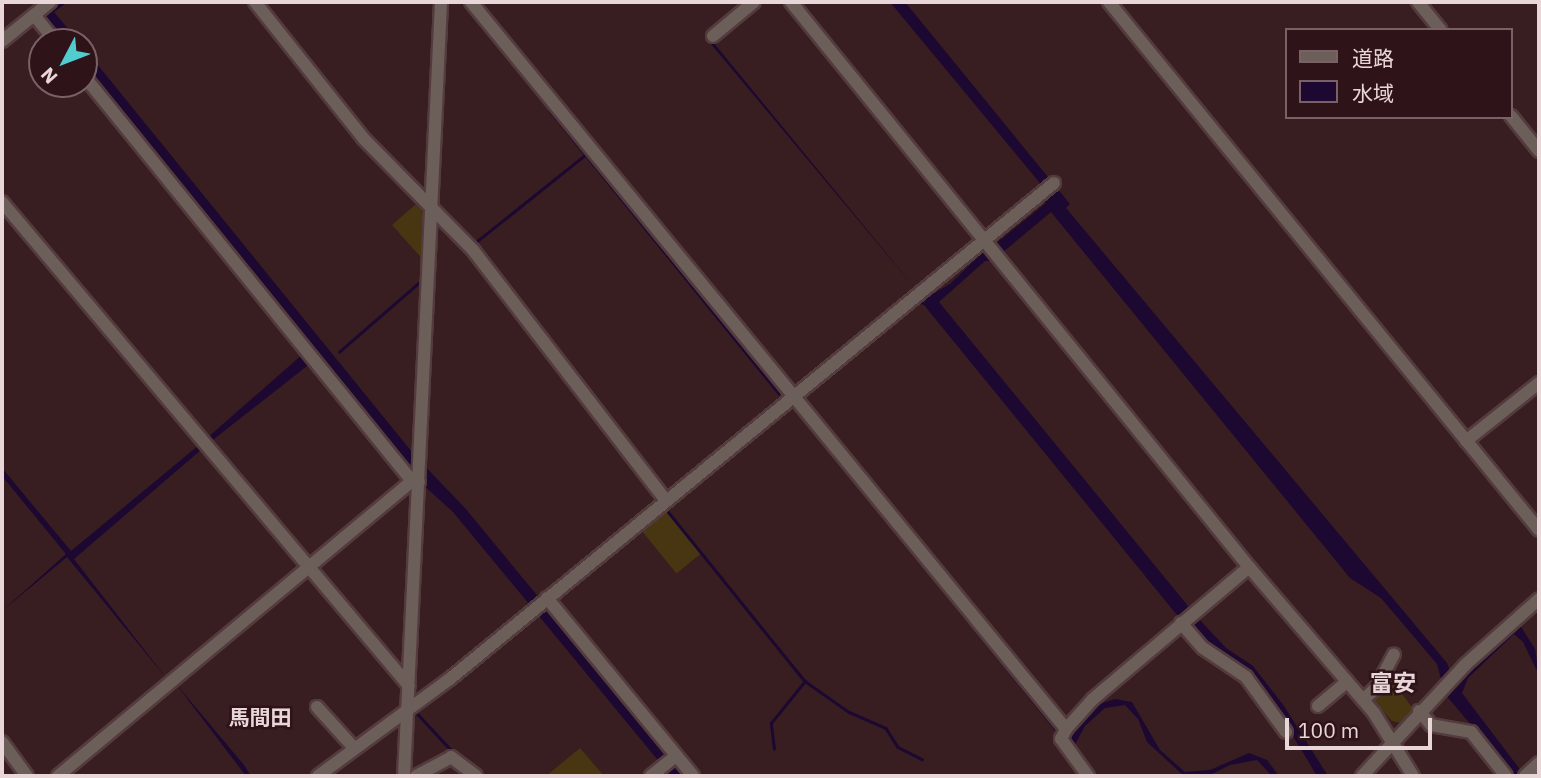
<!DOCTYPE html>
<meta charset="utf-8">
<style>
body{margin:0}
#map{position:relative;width:1541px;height:778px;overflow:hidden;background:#381d21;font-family:"IBM Plex Sans","Noto Sans JP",sans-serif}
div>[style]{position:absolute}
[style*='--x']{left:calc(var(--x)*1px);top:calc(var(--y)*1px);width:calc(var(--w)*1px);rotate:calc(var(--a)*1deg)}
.green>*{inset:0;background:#483511;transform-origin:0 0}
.water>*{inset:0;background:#1c0831;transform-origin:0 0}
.stream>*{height:2.5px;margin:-1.25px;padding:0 1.25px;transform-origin:1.25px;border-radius:1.25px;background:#1c0831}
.roads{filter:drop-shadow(2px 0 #543b3e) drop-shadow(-2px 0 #543b3e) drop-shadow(0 2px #543b3e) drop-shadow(0 -2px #543b3e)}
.minor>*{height:12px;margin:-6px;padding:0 6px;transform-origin:6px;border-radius:6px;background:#6c5f59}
span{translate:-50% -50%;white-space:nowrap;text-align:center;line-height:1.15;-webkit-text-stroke:5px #2e1318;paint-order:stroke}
.neighbourhood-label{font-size:21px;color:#e9d6d8;font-weight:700}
.quarter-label{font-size:23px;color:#e9d6d8;font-weight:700}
.frame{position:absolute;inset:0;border:4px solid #e9d6d8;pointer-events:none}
.legend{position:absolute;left:1285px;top:28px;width:228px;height:91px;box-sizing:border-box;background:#2e1318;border:2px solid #796165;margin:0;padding:9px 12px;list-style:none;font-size:21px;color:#e9d6d8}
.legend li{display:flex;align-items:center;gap:14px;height:35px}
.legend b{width:35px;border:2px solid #796165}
.north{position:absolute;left:28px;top:28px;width:70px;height:70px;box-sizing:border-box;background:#2e1318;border:2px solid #796165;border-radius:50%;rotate:228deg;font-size:19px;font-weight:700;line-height:28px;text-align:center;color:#e9d6d8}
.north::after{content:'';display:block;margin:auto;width:24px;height:32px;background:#52cdcf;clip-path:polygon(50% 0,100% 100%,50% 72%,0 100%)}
.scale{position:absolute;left:1285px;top:718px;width:147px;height:32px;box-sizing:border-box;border:4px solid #e9d6d8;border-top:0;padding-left:9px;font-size:21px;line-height:24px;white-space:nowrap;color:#e9d6d8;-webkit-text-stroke:5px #2e1318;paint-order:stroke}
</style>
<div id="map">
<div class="green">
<div style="clip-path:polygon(416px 204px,427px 217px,425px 262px,392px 225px)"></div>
<div style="left:664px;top:509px;width:58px;height:31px;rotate:51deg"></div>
<div style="clip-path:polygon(1388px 675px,1414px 710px,1401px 723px,1392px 721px,1369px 696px)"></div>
<div style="clip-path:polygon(580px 748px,604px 776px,546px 776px)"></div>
</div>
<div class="water">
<div style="clip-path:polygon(62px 2px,68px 2px,54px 12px,79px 42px,63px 42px,43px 18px)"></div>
<div style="clip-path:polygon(460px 2px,502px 48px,545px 106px)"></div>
<div style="clip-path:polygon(890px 2px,905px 2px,1070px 204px,1066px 208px,1447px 663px,1452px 677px,1518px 622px,1535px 649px,1539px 675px,1523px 642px,1514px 634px,1468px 678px,1462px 693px,1525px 776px,1514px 776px,1445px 694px,1437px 664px,1381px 598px,1350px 578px,1051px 212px,1002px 253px,994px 245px,1046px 203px,1043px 200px,1049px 194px)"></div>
<div style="clip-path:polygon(713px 42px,914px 287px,711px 44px)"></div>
<div style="clip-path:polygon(84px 48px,416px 457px,465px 508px,686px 776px,671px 776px,453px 512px,410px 473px,316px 353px,307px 366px,209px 443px,206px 439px,304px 353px,308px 357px,315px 350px,84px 67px)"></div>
<div style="left:551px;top:108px;width:367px;height:4px;rotate:51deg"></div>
<div style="clip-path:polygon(983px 252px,991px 261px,985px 261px,939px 302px,1188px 606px,1183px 613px,1177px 615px,924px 305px,917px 303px,950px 284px)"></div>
<div style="clip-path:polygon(793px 406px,993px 649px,1060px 732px,1057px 733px)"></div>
<div style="clip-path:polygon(199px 445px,202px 449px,74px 559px,167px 679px,67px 557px,2px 611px,66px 554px,2px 476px,2px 468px,71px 551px)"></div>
<div style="clip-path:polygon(1197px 617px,1226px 648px,1253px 666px,1284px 706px,1328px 776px,1317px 776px,1281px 716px,1195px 629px,1190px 623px)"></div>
<div style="clip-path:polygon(176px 684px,244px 765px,251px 776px,246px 776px)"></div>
<div style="clip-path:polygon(1115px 699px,1132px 702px,1160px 750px,1185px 772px,1210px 770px,1249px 753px,1267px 760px,1279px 776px,1272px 776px,1257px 760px,1230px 765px,1208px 776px,1184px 776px,1147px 742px,1138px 719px,1125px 705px,1105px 708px,1085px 726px,1072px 750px,1065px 741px,1099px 704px)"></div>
</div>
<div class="stream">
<div style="--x:393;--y:177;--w:50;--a:46.6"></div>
<div style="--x:436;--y:223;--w:18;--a:41"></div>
<div style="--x:476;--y:242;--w:139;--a:-38.6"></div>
<div style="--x:339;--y:352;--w:111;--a:-41"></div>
<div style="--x:666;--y:509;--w:221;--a:51.1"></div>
<div style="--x:805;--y:681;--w:54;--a:35.2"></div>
<div style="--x:849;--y:712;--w:40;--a:23.4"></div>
<div style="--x:886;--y:728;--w:22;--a:58"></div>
<div style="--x:898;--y:747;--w:27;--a:27"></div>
<div style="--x:415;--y:711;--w:56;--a:47.2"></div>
<div style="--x:774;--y:749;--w:26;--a:-97"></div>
<div style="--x:771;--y:723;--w:54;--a:-51"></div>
</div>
<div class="roads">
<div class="minor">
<div style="--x:255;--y:2;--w:174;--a:51.5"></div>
<div style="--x:363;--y:138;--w:157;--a:45.5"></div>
<div style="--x:473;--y:250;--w:314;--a:52.4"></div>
<div style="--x:471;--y:2;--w:939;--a:50.7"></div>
<div style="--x:791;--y:2;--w:727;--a:50.97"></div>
<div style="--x:1249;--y:567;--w:192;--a:49.4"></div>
<div style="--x:1374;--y:713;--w:74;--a:58.2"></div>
<div style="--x:1109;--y:2;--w:681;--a:50.84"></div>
<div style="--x:1418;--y:2;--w:36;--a:51"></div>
<div style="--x:34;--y:15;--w:35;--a:51"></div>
<div style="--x:713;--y:36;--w:53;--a:-39.7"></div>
<div style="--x:2;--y:41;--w:62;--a:-39.1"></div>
<div style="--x:84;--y:76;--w:521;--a:51"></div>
<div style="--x:1511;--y:116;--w:45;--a:51.3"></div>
<div style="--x:2;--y:202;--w:632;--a:49.94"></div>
<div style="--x:1466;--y:441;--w:93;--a:-38.5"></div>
<div style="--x:547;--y:598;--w:230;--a:50.6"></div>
<div style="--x:1181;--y:623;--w:33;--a:49"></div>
<div style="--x:1203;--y:648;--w:52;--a:34"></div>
<div style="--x:1246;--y:677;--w:68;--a:54"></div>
<div style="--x:1363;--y:700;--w:18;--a:-43"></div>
<div style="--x:1376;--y:688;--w:38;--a:-62"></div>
<div style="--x:1318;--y:706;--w:38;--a:-40"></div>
<div style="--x:317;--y:707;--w:55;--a:47.9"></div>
<div style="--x:1419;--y:711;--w:18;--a:49"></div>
<div style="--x:1431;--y:725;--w:41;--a:9.9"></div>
<div style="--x:1471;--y:732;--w:56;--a:51.5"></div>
<div style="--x:2;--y:742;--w:42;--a:53.7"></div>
<div style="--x:58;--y:776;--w:461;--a:-39.8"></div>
<div style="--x:412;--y:481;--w:7;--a:8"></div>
<div style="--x:318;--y:776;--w:165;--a:-36.4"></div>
<div style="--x:451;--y:678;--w:780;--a:-39.38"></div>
<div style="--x:404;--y:776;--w:775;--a:-87.26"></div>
<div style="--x:416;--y:776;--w:40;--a:-28"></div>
<div style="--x:451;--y:757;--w:31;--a:37"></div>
<div style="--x:651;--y:776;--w:32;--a:-39"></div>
<div style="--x:1088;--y:776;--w:46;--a:-126.1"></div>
<div style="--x:1061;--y:739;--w:11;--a:-63"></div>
<div style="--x:1066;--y:729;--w:40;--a:-48"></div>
<div style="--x:1093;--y:699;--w:204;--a:-40.2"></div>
<div style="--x:1362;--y:776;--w:151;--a:-47.1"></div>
<div style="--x:1465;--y:665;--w:99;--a:-41.7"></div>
<div style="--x:1525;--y:776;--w:19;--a:-43"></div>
</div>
</div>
<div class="neighbourhood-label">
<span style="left:260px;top:717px">馬間田</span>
</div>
<div class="quarter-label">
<span style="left:1393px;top:682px">富安</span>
</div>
<div class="frame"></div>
<ul class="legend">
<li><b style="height:9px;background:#6c5f59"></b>道路</li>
<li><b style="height:19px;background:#1c0831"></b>水域</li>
</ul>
<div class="north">N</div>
<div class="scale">100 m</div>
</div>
